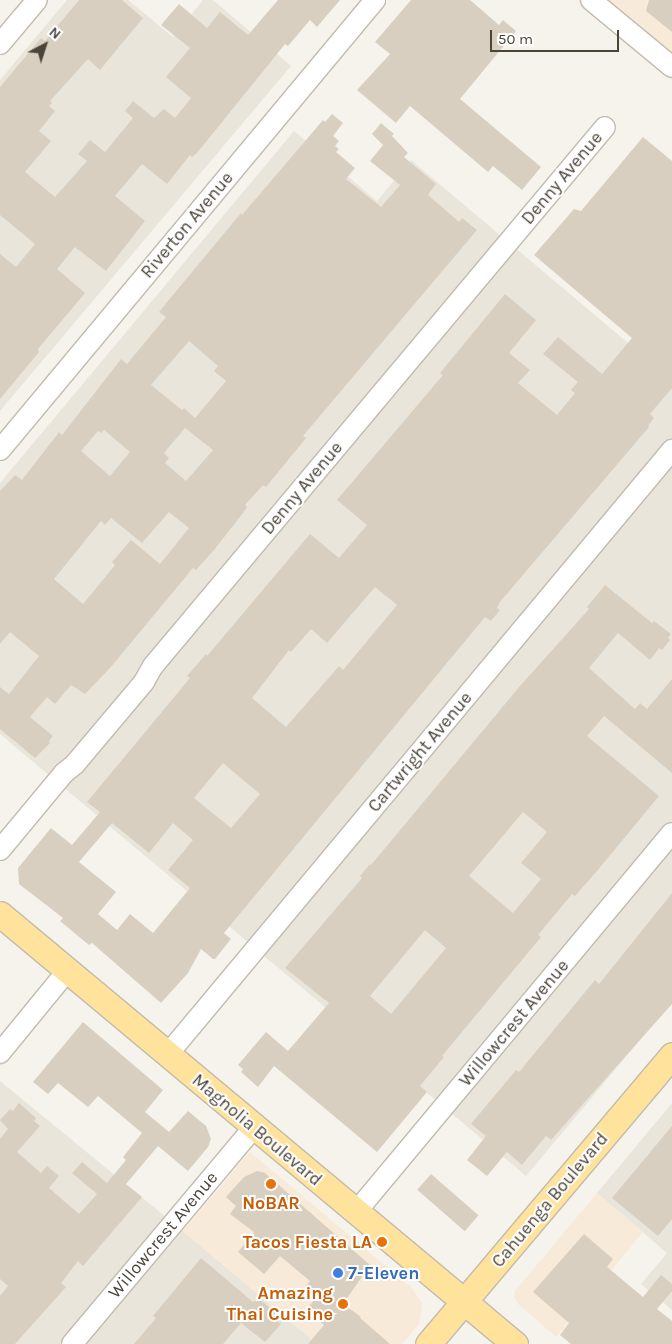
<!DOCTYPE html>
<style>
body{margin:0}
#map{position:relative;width:672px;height:1344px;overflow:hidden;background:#f6f3ec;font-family:Karla,sans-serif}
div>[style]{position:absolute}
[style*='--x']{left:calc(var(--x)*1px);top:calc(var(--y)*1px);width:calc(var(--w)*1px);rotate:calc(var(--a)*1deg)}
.residential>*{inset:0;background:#eae5da}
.commercial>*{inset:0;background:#f7ead8}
.building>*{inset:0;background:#d8cfc1;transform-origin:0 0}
.roads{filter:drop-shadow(1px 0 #c2bbae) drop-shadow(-1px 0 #c2bbae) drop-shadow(0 1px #c2bbae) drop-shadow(0 -1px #c2bbae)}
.minor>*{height:20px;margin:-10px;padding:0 10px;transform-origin:10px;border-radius:10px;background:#fff}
.major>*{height:25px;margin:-12.5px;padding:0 12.5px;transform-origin:12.5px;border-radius:12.5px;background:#ffe39c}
.dots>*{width:14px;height:14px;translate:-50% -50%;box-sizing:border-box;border:2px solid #fff;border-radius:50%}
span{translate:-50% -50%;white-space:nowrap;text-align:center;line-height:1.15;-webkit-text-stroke:4px #fff;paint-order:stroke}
.street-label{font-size:18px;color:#4b4439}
.food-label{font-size:18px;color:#c56008;font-weight:700}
.right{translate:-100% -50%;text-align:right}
.shop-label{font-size:18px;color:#366cbe;font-weight:700}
.left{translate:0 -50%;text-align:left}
.north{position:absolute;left:20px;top:20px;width:50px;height:50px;-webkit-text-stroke:4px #fff;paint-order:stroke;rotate:40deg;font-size:14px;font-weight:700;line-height:20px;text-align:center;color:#4b4439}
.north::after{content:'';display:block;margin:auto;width:18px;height:22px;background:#4b4439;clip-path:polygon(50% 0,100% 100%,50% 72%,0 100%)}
.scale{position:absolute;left:490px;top:30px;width:129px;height:22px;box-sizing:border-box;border:2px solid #4b4439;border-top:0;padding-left:6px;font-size:15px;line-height:18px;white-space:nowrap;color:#4b4439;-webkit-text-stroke:4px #fff;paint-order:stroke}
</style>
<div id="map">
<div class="residential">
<div style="clip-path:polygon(67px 0,128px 0,173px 37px,203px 0,213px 0,291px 66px,0 411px,0 80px)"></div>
<div style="clip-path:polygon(294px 131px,377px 201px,411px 160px,672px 380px,672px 1002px,526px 1176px,0 734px,0 483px)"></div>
<div style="clip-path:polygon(0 1081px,183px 1231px,317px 1344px,0 1344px)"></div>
<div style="clip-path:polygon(672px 1103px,672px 1310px,641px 1284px,667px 1253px,597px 1193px)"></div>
</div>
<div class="commercial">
<div style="clip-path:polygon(606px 0,672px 0,672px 54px)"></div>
<div style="clip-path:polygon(250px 1152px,412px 1288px,422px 1304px,419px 1324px,402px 1344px,317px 1344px,183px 1231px)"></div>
<div style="clip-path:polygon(597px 1193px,643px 1232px,556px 1337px,518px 1304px,514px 1297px,515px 1291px)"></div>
</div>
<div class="building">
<div style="clip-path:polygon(79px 0,122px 0,143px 18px,100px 70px,88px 59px,50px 101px,52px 103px,49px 106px,55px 111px,39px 131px,51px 141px,25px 172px,55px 197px,87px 161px,78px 154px,90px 140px,105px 152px,133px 118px,125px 111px,133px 101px,154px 118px,164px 109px,175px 118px,191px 98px,166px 77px,190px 48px,161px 25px,179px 4px,207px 28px,220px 12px,248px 35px,278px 0,340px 0,317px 27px,310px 20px,288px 46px,285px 44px,197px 153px,192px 157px,190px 155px,167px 184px,142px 164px,115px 196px,145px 221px,106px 271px,75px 247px,57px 269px,85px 293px,38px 349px,39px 352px,0 399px,0 254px,16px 267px,35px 244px,0 215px,0 87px,41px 38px,45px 41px)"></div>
<div style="clip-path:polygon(411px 0,470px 0,499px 25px,503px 20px,516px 31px,460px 99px,541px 167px,522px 190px,493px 166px,488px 172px,410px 106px,396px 123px,357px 90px,390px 54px,375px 42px)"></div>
<div style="clip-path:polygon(649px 0,672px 0,672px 32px,646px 11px)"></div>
<div style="clip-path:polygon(evenodd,332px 114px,343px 123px,333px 136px,339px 141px,335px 146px,339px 149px,336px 152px,355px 168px,346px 179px,381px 207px,400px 185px,370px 161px,383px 145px,372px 134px,381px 123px,394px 134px,392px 136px,408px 153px,404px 157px,436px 184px,428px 195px,459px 222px,462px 218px,477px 230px,303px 436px,306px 438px,266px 487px,263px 485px,245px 505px,247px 507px,243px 513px,214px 550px,196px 570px,193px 568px,110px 668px,85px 694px,71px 685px,55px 704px,47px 697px,30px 717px,53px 736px,49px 741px,50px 743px,35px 758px,0 729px,0 687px,9px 694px,39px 656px,10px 632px,0 644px,0 491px,15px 475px,22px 480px,59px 432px,62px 435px,121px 359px,127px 364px,166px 317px,159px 312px,163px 307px,241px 213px,242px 215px,323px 120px,325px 122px,332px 114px,189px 341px,218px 366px,214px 371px,226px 381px,195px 418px,184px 408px,182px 410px,151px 385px,189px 341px,332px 114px,185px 428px,213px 450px,186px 481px,165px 463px,169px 458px,164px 453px,185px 428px,332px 114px,104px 430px,130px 452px,110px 476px,81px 451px,98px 431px,101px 433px,104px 430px,332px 114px,169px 512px,189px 528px,160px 564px,131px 540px,112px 562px,115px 565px,83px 604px,54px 579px,101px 521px,105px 525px,111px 518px,142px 543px,169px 512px)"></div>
<div style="clip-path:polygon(evenodd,643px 137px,672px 161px,672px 388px,650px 414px,654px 418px,648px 426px,649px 427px,500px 602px,497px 608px,500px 610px,491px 621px,485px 617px,224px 933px,231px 939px,215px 959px,213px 959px,201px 949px,188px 973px,161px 1003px,92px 943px,89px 945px,60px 921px,63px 918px,19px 884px,18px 868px,51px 828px,72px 845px,100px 812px,87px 802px,190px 678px,187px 676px,206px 654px,207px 656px,310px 534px,339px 558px,367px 525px,337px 500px,443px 375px,440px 373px,505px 294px,536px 320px,509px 353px,530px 370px,518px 383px,557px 415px,575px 393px,571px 390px,578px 382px,543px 354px,558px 337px,602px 374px,632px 338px,534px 255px,574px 209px,581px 211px,643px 137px,375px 587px,397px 605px,343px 670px,339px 666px,286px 727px,252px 698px,289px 650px,291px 652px,311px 629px,327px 643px,375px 587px,643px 137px,223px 763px,260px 794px,231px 828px,194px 798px,223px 763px,643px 137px,112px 823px,149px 853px,173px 823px,193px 840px,168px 870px,190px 888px,153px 933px,130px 914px,117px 930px,98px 914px,116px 892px,79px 862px,112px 823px)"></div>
<div style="clip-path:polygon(evenodd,605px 585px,652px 623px,654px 621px,671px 634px,668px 638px,670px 640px,662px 650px,659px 648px,650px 660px,618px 633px,589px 668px,635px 709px,640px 703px,647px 709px,672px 679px,672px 773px,604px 716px,587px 736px,659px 796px,597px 871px,575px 896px,572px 894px,538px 935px,541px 937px,442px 1056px,444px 1057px,420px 1086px,427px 1092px,377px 1152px,274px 1066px,258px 1087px,241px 1072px,243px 1069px,238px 1065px,266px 1032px,288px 1051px,329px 1003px,285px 968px,362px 878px,360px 876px,370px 864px,371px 865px,520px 686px,589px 609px,587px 607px,605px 585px,523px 812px,547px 832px,521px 863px,541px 879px,513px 913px,469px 876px,523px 812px,605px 585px,425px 930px,446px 948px,391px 1014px,370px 996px,425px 930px)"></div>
<div style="clip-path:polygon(672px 893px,672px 1004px,551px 1140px,546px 1136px,522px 1165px,507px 1152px,487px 1176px,467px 1160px,486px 1136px,471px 1124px,516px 1070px,519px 1072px,595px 980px,599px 984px)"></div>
<div style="clip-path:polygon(83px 1022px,163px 1090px,145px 1112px,169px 1132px,188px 1111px,206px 1126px,211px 1139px,208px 1147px,188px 1171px,158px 1146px,126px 1184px,142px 1197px,83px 1266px,78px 1261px,61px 1283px,66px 1287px,15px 1344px,0 1344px,0 1296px,8px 1286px,0 1279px,0 1139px,8px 1129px,0 1120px,10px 1109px,13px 1111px,19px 1103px,36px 1118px,34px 1121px,40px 1126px,17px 1152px,41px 1173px,47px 1166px,59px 1176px,49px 1188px,79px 1214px,97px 1194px,72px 1173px,82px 1162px,107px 1183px,126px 1160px,123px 1157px,142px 1133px,98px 1096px,88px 1107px,58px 1083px,48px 1094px,33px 1082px)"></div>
<div style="clip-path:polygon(672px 1126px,672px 1219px,658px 1236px,612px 1198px)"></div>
<div style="clip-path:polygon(257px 1171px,265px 1173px,370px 1265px,343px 1304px,361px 1317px,360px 1318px,390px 1344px,308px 1344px,324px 1325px,306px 1310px,316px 1298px,312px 1295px,314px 1293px,306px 1286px,310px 1281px,280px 1256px,264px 1274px,238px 1252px,254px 1232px,230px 1214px,236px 1206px,226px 1197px,244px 1177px)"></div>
<div style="left:431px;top:1174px;width:63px;height:21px;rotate:41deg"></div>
<div style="clip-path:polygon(584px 1234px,613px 1259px,607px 1267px,643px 1297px,661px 1275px,672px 1284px,672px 1291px,657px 1309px,672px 1321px,672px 1344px,571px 1344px,560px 1335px,569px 1323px,533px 1292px)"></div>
<div style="clip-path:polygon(201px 1258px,253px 1302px,257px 1297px,280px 1316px,276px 1320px,281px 1324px,265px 1342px,241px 1323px,223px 1344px,134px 1344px,156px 1318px,153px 1316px)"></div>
</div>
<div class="roads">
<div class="minor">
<div style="--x:591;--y:0;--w:105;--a:39.6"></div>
<div style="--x:0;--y:44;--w:57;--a:-49.9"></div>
<div style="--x:0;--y:450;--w:586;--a:-50.19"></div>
<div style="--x:0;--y:850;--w:100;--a:-50.3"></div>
<div style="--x:64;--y:773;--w:14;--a:-39"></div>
<div style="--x:75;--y:764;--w:107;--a:-49.9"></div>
<div style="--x:144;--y:682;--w:18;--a:-61"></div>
<div style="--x:153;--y:666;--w:703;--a:-50.02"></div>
<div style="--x:0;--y:1053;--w:106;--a:-50.7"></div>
<div style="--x:168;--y:1054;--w:787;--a:-50.16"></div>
<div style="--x:356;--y:1212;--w:493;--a:-50.2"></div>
<div style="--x:72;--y:1344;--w:283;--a:-50"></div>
</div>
<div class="major">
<div style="--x:0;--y:914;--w:671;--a:39.86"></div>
<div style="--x:428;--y:1344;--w:378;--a:-49.8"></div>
</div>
</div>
<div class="dots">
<div style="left:271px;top:1184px;background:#e8710a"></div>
<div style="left:382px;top:1242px;background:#e8710a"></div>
<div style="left:338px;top:1273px;background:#3f7fe0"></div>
<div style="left:343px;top:1304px;background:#e8710a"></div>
</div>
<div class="street-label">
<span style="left:562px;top:178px;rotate:-50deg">Denny Avenue</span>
<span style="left:187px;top:225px;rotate:-50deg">Riverton Avenue</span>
<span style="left:302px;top:488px;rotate:-50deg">Denny Avenue</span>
<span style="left:420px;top:752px;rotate:-50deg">Cartwright Avenue</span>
<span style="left:514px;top:1023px;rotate:-50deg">Willowcrest Avenue</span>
<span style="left:257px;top:1130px;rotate:40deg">Magnolia Boulevard</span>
<span style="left:550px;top:1200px;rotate:-50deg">Cahuenga Boulevard</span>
<span style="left:163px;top:1235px;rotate:-50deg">Willowcrest Avenue</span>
</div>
<div class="food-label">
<span style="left:271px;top:1203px">NoBAR</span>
<span class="right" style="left:372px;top:1242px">Tacos Fiesta LA</span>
<span class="right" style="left:333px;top:1304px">Amazing<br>Thai Cuisine</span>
</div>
<div class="shop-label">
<span class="left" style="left:348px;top:1273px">7-Eleven</span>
</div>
<div class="north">N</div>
<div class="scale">50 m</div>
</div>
